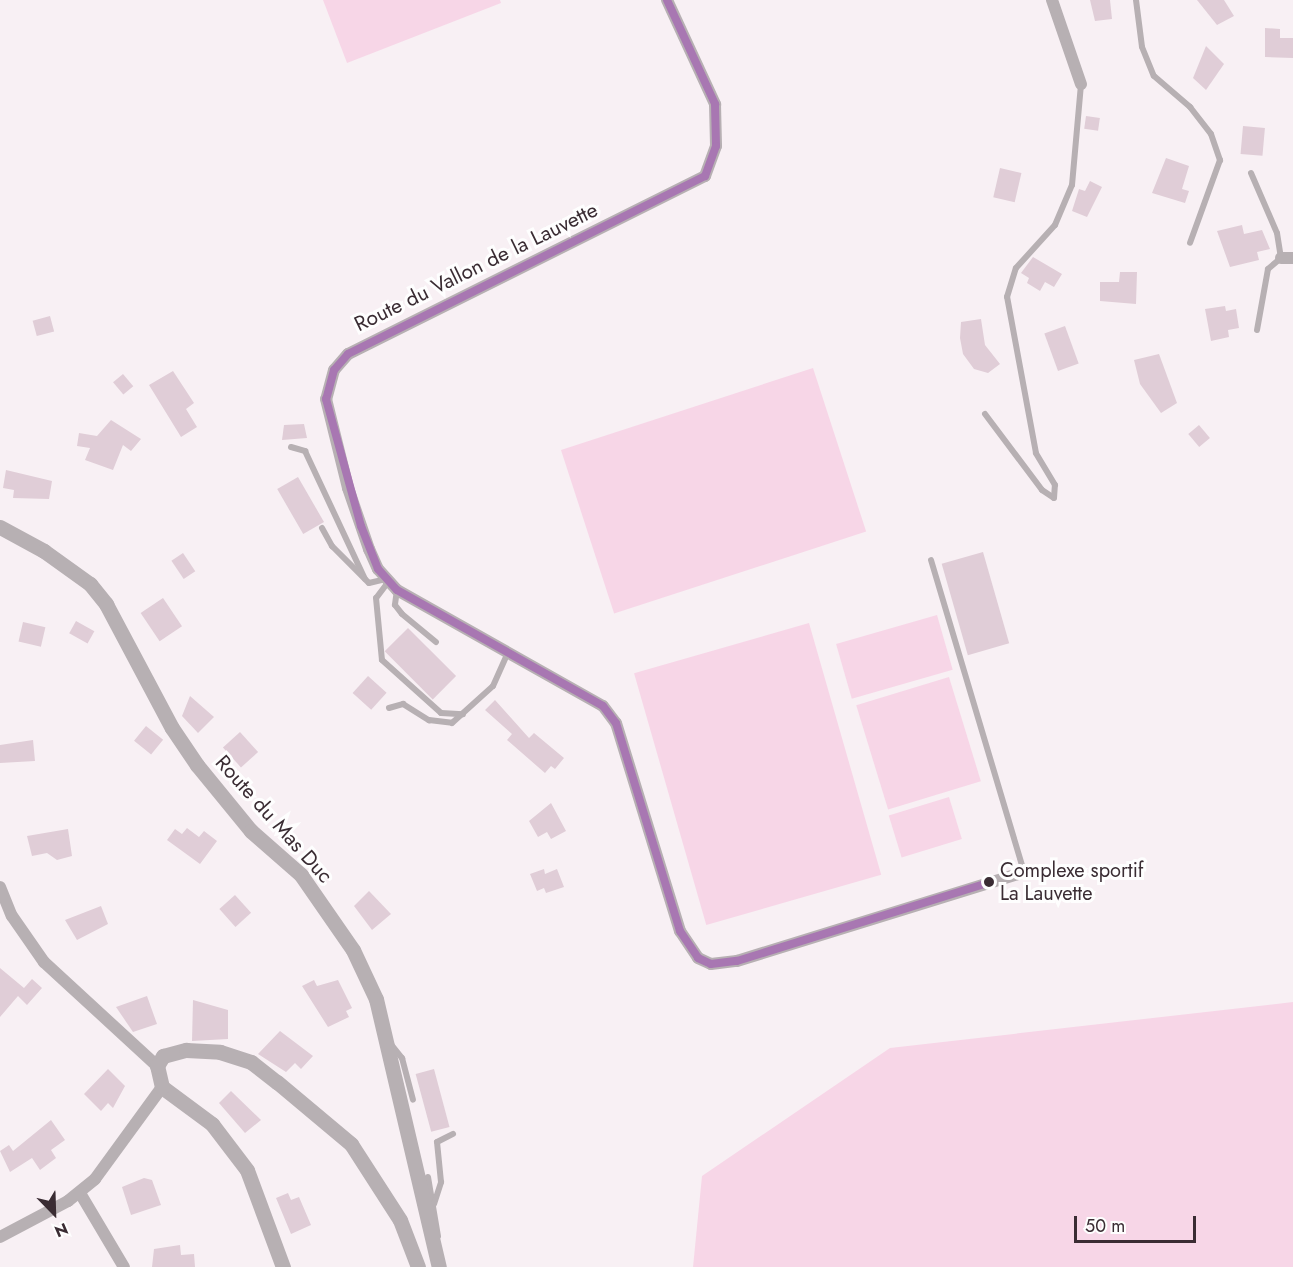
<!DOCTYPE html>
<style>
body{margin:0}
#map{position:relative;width:1293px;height:1267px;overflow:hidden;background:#f8f0f4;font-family:Jost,sans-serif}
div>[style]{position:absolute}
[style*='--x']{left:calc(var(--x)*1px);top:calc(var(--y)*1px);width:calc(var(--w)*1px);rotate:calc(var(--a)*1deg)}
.green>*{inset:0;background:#f7d6e7;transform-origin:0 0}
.building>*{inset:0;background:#e0cdd7;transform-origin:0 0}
.service>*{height:6px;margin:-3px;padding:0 3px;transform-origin:3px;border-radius:3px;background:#b7b0b3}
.minor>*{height:12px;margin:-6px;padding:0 6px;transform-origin:6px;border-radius:6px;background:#b7b0b3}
.tertiary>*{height:15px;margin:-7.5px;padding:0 7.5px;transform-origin:7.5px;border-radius:7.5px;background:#b7b0b3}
.bus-1>*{height:8px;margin:-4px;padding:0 4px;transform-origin:4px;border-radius:4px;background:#a877b2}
.dots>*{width:16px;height:16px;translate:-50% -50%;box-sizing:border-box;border:3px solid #fefefe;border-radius:50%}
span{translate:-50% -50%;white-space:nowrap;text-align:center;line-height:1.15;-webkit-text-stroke:6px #fefefe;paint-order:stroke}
.bus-label{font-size:20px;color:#3a2c33}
.left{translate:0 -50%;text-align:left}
.street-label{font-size:21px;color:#3a2c33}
.north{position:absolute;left:24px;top:1183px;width:60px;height:60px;-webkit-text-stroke:4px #fefefe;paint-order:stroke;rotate:157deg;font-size:16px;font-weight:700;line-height:24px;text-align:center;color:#3a2c33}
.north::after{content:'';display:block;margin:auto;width:21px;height:27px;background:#3a2c33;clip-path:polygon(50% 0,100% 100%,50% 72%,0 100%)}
.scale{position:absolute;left:1074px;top:1216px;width:122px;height:27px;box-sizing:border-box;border:3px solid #3a2c33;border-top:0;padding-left:8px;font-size:18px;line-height:21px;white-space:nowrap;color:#3a2c33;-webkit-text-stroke:4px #fefefe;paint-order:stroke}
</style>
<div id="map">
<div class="green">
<div style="clip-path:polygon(323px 0,500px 0,501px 3px,347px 63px)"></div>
<div style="left:813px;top:368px;width:172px;height:265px;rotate:72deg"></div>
<div style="left:937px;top:615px;width:57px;height:105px;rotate:74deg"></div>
<div style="left:809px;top:623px;width:262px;height:182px;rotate:74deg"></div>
<div style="left:949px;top:677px;width:109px;height:97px;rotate:73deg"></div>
<div style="left:949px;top:797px;width:44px;height:63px;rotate:73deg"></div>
<div style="clip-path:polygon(1293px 1002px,1293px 1267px,693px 1267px,702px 1176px,890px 1048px)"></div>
</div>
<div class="building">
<div style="clip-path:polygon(1090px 0,1110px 0,1112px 19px,1095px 21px)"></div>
<div style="clip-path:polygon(1197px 0,1224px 0,1234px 16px,1217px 25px)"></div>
<div style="clip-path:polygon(1265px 28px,1280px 29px,1280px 38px,1293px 38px,1293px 58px,1265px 57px)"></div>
<div style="clip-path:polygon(1206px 46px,1224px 64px,1206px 90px,1193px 78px)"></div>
<div style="left:1086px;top:116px;width:14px;height:13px;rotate:8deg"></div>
<div style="left:1243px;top:126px;width:22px;height:28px;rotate:5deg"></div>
<div style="clip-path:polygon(1166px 158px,1189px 166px,1182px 189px,1189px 191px,1185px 203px,1152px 193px)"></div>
<div style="left:1000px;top:168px;width:22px;height:30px;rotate:13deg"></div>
<div style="clip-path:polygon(1090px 181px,1102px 187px,1087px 217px,1072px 211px,1079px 189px,1085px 191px)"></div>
<div style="clip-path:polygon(1242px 225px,1244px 234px,1262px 230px,1270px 249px,1257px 252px,1259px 260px,1230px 267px,1217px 231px)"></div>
<div style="clip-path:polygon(1033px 257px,1062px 274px,1054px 287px,1045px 282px,1040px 291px,1027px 283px,1029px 278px,1021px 273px)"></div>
<div style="clip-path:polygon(1120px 272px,1137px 272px,1136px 304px,1100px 301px,1100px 282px,1119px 282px)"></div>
<div style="clip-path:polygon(1225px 306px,1226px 311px,1236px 309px,1239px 328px,1228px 330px,1229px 337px,1211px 341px,1205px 309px)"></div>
<div style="left:50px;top:316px;width:16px;height:18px;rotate:75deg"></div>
<div style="clip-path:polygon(981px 319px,985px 345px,1000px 364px,988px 373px,974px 369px,963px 354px,960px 338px,961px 322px)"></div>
<div style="left:1065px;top:326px;width:40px;height:22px;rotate:70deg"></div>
<div style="clip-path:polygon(1159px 354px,1177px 403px,1161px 413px,1140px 384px,1134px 360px)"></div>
<div style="clip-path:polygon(173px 371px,194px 403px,186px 409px,197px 427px,181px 437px,149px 385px)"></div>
<div style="left:123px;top:374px;width:16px;height:13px;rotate:50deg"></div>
<div style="clip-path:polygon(111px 420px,141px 439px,131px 451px,123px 445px,113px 470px,85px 460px,90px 448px,77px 446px,79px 433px,97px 436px)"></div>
<div style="clip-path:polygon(304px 424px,307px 438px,282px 440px,284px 425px)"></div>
<div style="left:1199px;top:425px;width:17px;height:14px;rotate:50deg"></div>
<div style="clip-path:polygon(6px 470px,52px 481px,49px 499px,13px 498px,14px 490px,3px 488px)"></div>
<div style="left:298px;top:477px;width:52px;height:24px;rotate:60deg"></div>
<div style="left:983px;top:552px;width:95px;height:43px;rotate:74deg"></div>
<div style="left:183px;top:553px;width:22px;height:14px;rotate:56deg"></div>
<div style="left:163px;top:598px;width:34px;height:27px;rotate:56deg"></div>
<div style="left:76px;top:621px;width:21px;height:14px;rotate:29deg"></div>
<div style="left:23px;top:622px;width:23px;height:20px;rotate:13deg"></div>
<div style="left:408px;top:628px;width:68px;height:33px;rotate:45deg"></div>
<div style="left:368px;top:676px;width:25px;height:23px;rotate:42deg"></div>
<div style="clip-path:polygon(190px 696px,214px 717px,198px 733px,182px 716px)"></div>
<div style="clip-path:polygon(495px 700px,529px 738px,534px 733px,564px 758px,555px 769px,551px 766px,545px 773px,507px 740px,512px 734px,485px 710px)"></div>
<div style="left:146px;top:726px;width:22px;height:19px;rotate:39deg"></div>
<div style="left:240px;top:732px;width:27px;height:23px;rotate:48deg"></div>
<div style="clip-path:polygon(33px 740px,35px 761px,0 763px,0 745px)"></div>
<div style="clip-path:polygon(551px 803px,566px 831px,551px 839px,547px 832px,538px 837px,529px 821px)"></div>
<div style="clip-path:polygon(187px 828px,199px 837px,204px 831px,217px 841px,200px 864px,167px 840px,175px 829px,182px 834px)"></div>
<div style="clip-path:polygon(68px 829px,72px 856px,57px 860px,47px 853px,32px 856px,27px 836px)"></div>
<div style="clip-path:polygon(544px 869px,545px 874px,557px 869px,564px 887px,546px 893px,544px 888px,537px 891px,530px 874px)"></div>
<div style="clip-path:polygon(369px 891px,391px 914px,372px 930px,354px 906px)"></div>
<div style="left:235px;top:895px;width:24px;height:21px;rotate:48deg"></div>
<div style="clip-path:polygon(101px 906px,108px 924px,77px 940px,65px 920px)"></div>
<div style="clip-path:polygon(0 968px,24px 988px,32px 979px,42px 988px,27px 1005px,18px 996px,0 1017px)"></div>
<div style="clip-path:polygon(314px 980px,317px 986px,338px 980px,352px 1008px,346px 1011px,349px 1017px,328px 1027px,302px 986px)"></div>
<div style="clip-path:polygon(147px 996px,157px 1024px,133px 1032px,116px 1007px)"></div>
<div style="clip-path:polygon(193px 1000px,228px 1010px,228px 1039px,192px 1041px)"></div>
<div style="clip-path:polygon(280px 1031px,313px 1056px,301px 1069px,295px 1063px,286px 1072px,258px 1054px)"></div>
<div style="clip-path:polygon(108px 1069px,125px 1086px,113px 1108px,108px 1103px,101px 1111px,84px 1094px)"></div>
<div style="left:434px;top:1069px;width:60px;height:19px;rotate:75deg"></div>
<div style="clip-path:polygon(231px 1091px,261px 1120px,245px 1133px,219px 1103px)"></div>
<div style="clip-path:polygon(51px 1120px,65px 1140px,51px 1150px,56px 1158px,40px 1170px,32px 1158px,10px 1172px,0 1151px,9px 1145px,13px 1151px)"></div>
<div style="clip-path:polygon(144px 1178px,152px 1180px,161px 1205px,131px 1215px,122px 1187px)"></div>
<div style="clip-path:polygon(288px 1193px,291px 1200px,299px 1197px,311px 1225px,291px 1234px,276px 1198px)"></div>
<div style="clip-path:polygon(180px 1245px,181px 1255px,194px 1254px,195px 1267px,152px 1267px,154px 1249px)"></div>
</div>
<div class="service">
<div style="--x:1136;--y:0;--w:47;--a:82.7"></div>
<div style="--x:1142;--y:47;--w:31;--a:68"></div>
<div style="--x:1154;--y:76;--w:48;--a:40.7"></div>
<div style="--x:1190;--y:107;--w:34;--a:52"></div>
<div style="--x:1211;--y:134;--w:28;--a:71"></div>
<div style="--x:1220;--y:160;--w:88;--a:109.9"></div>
<div style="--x:1251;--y:173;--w:65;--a:66.6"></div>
<div style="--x:1277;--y:233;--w:25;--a:81"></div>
<div style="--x:1281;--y:258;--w:17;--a:140"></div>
<div style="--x:1268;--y:269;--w:62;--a:100.2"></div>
<div style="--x:985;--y:414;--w:95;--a:53.1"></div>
<div style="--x:1042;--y:490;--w:14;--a:34"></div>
<div style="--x:1054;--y:498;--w:13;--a:-86"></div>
<div style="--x:1055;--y:485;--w:37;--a:-121"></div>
<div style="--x:1036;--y:453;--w:159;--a:-100.5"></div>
<div style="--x:1007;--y:297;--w:30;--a:-73"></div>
<div style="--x:1016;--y:268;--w:58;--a:-47.8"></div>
<div style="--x:1055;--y:225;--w:43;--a:-67"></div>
<div style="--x:1072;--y:185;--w:101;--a:-84.9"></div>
<div style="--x:291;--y:447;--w:15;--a:16"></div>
<div style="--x:305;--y:451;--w:141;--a:64.9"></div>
<div style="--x:322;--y:528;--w:21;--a:61"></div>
<div style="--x:332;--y:546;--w:52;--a:45"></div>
<div style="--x:369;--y:583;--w:17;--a:-13"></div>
<div style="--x:931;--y:560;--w:326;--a:73.4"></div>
<div style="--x:389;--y:581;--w:21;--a:127"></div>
<div style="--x:376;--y:598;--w:62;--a:84.5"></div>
<div style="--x:382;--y:660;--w:79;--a:41.9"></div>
<div style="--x:441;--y:713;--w:22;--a:3"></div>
<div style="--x:397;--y:590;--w:15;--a:98"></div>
<div style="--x:395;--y:605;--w:11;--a:52"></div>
<div style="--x:402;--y:614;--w:44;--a:39.5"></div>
<div style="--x:389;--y:708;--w:15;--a:-16"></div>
<div style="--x:403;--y:704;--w:31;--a:32"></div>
<div style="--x:429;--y:720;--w:23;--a:7"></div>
<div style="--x:452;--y:723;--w:55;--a:-42.1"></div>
<div style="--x:493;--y:686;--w:36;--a:-66"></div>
<div style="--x:389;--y:1042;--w:21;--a:51"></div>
<div style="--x:402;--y:1058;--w:43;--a:75.3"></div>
<div style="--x:428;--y:1177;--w:60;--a:80.4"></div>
<div style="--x:434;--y:1204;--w:23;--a:-72"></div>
<div style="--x:441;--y:1182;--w:40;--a:-95.7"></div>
<div style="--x:437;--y:1142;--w:18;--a:-27"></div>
</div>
<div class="minor">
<div style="--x:667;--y:0;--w:115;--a:65.2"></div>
<div style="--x:715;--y:104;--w:42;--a:88.6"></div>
<div style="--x:716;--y:146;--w:32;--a:110"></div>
<div style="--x:705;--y:176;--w:399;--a:153.5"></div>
<div style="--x:348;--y:354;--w:21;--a:131"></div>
<div style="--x:334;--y:370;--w:30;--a:105"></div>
<div style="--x:326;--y:399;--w:92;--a:76.1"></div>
<div style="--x:348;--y:488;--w:65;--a:71"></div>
<div style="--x:369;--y:549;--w:22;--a:66"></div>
<div style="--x:378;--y:569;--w:28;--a:48"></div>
<div style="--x:397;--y:590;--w:236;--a:29.4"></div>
<div style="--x:603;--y:706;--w:21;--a:53"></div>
<div style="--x:616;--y:723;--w:218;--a:72.9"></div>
<div style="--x:680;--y:931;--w:32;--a:56"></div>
<div style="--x:698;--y:958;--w:14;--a:25"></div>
<div style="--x:711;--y:964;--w:26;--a:-7"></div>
<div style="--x:737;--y:961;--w:300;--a:-17.2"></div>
<div style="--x:1052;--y:0;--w:89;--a:71"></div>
<div style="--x:1281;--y:258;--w:12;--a:0"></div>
<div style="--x:0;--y:887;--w:31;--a:68"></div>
<div style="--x:12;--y:916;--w:56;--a:55.2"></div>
<div style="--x:44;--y:962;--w:154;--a:42.6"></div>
<div style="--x:80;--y:1193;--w:86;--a:59.3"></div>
<div style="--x:0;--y:1237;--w:77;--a:-27.9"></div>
<div style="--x:68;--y:1201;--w:35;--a:-39"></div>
<div style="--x:95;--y:1179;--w:114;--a:-53.9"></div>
</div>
<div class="tertiary">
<div style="--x:0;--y:527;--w:50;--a:28.6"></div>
<div style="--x:44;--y:551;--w:57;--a:35.7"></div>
<div style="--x:90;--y:584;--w:26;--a:51"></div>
<div style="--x:106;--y:604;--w:140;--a:62"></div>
<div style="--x:172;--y:728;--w:45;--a:56"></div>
<div style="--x:197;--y:765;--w:85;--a:50.7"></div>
<div style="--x:251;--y:831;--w:67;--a:41.3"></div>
<div style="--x:301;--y:875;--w:91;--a:55.3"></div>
<div style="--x:353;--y:950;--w:54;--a:64.9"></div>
<div style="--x:376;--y:999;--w:275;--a:76.8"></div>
<div style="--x:283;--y:1267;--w:103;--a:-110.4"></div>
<div style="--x:247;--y:1170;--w:58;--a:-127.3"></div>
<div style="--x:212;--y:1124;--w:62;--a:-143.5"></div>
<div style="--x:162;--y:1087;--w:22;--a:-103"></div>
<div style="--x:157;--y:1066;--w:12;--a:-59"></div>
<div style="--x:163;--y:1056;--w:24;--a:-15"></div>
<div style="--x:186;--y:1050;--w:34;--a:3"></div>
<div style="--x:220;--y:1052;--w:33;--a:18"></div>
<div style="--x:251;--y:1062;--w:33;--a:38"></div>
<div style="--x:277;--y:1082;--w:97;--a:40"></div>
<div style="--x:351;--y:1144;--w:90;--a:57.2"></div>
<div style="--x:400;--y:1220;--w:50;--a:69"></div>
</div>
<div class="bus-1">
<div style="--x:667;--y:0;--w:115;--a:65.2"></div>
<div style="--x:715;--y:104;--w:42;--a:88.6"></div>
<div style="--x:716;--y:146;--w:32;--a:110"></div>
<div style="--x:705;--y:176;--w:399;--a:153.5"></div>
<div style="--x:348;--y:354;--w:21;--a:131"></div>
<div style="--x:334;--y:370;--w:30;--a:105"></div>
<div style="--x:326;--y:399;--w:132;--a:74.6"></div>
<div style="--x:361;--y:526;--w:46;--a:68.4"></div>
<div style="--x:378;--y:569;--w:28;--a:48"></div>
<div style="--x:397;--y:590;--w:236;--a:29.4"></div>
<div style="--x:603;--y:706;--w:21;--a:53"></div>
<div style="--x:616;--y:723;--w:218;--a:72.9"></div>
<div style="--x:680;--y:931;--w:32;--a:56"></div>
<div style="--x:698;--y:958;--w:14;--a:25"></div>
<div style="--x:711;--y:964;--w:26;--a:-7"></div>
<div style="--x:737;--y:961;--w:265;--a:-17.3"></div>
</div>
<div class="dots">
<div style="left:989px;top:882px;background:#3a2c33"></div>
</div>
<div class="bus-label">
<span class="left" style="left:1000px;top:882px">Complexe sportif<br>La Lauvette</span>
</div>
<div class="street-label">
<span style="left:476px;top:267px;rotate:-26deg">Route du Vallon de la Lauvette</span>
<span style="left:274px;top:819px;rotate:48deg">Route du Mas Duc</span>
</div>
<div class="north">N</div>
<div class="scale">50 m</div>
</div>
